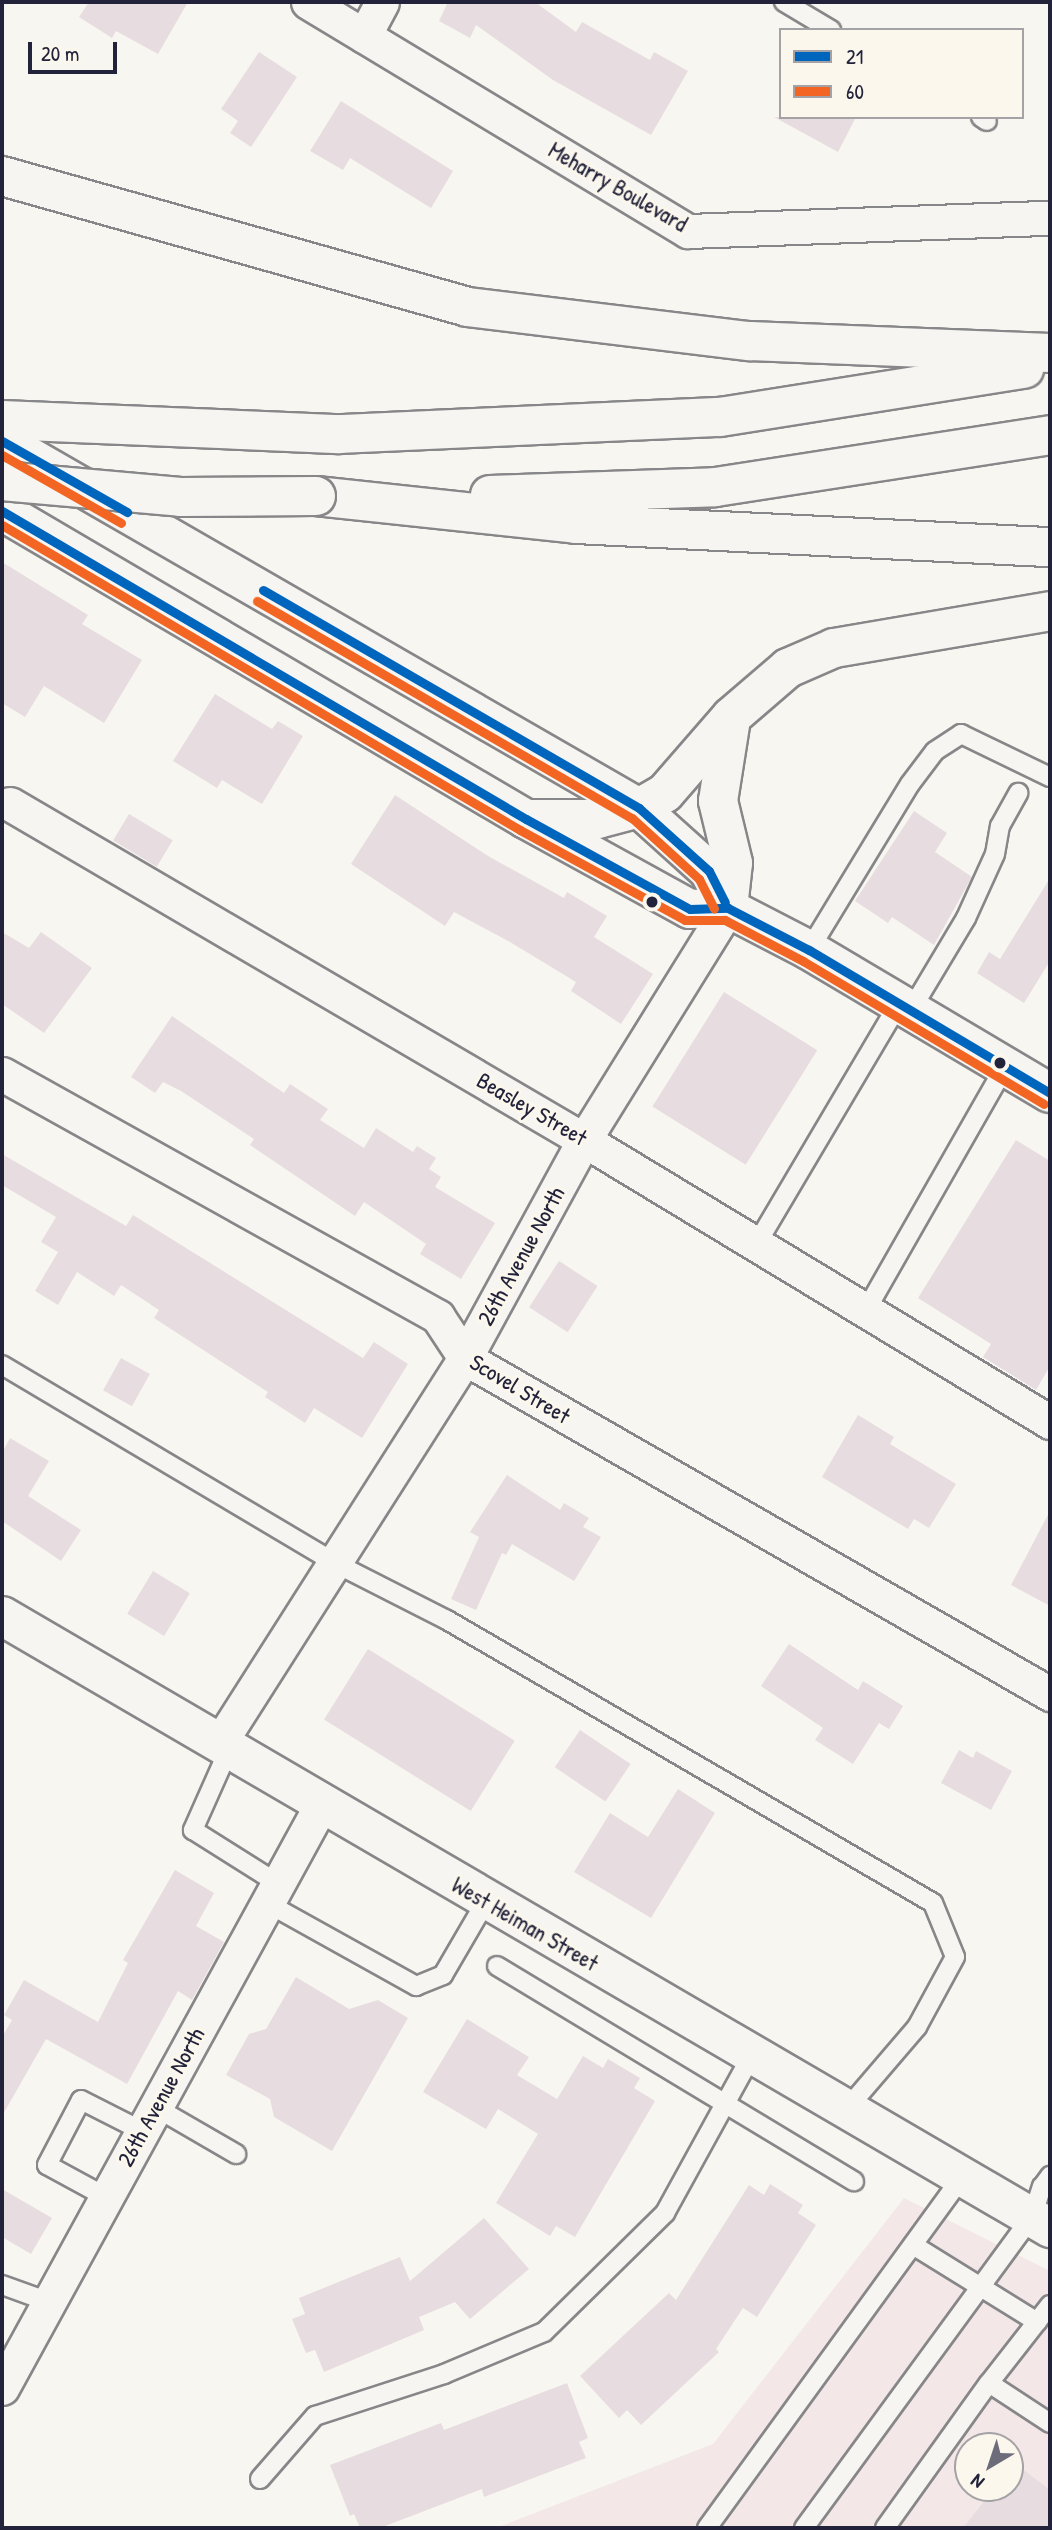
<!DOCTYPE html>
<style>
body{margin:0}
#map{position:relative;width:1052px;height:2530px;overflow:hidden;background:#f8f6f0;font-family:"Patrick Hand",sans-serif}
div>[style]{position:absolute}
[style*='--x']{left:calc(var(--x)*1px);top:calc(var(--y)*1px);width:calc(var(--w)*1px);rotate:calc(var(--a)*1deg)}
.built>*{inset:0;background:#f3e8e7}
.building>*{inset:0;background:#e7dde1;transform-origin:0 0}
.roads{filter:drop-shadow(2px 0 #878688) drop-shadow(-2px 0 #878688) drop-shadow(0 2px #878688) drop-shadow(0 -2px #878688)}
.lane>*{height:18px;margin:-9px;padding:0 9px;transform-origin:9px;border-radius:9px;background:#f6f5f1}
.street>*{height:33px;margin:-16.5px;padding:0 16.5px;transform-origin:16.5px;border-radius:16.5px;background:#f6f5f1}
.secondary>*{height:38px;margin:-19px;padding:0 19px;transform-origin:19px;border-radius:19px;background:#f6f5f1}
.highway>*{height:38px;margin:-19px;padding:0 19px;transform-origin:19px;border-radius:19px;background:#f6f5f1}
.bridges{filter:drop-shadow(2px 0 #878688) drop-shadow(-2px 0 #878688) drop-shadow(0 2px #878688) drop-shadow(0 -2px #878688)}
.highway-bridge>*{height:38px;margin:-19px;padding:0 19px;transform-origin:19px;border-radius:19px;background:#f6f5f1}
.bus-1>*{height:9px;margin:-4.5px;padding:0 4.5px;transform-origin:4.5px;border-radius:4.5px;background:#0065bd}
.bus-2>*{height:9px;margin:-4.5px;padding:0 4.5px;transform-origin:4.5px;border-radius:4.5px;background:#f26522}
.dots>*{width:19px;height:19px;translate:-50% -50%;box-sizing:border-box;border:4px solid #fbf7ec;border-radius:50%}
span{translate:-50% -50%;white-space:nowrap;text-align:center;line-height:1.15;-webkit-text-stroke:6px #fbf7ec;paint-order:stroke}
.street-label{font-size:23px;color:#22223b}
.frame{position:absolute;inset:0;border:4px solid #22223b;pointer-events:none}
.legend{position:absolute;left:779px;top:28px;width:245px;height:91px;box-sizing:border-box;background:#fbf7ec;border:2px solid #a4a2a5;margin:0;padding:9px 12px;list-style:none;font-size:21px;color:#22223b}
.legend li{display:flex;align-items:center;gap:14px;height:35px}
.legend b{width:35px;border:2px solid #a4a2a5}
.north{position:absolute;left:954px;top:2432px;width:70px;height:70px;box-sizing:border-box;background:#fbf7ec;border:2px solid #a4a2a5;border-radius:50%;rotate:219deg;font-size:19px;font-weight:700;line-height:28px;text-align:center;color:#22223b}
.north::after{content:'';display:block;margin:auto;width:24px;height:32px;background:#6d6c7a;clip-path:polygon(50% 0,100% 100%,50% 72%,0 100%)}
.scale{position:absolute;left:28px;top:42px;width:89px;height:32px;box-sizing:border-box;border:4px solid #22223b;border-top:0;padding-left:9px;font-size:21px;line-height:24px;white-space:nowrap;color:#22223b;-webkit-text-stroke:5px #fbf7ec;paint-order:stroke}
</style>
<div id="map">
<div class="built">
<div style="clip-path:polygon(evenodd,904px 2198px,1050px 2271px,1050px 2528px,496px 2528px,713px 2444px,904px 2198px,968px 2446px,1010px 2446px,1010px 2488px,968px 2488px,968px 2446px)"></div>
</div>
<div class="building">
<div style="clip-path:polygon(89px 2px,188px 2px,158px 54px,116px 31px,112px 38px,79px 17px)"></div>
<div style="clip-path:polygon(444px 2px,535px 2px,576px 32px,582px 22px,650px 60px,654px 52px,688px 71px,651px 135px,553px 80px,476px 25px,470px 38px,439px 21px,447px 4px)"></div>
<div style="clip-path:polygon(259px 52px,297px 77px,251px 147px,230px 133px,238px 121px,221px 109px)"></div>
<div style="clip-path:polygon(341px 101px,453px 171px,431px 208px,350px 158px,343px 170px,310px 151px)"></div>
<div style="clip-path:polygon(774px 117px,856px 117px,838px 152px)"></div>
<div style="clip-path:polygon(2px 562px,88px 615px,82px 624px,142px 660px,104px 723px,44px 686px,25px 717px,2px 703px)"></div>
<div style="clip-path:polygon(215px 694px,272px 729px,278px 721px,303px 736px,262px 804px,222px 780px,217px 788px,173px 761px)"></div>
<div style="clip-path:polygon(395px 795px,488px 856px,564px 898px,567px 892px,607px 916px,594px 937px,653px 974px,621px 1024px,571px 991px,576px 982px,510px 942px,454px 912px,445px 926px,351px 864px)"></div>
<div style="clip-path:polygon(914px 811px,947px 833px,935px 852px,972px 877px,934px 945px,892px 917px,888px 923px,855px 901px)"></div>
<div style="left:129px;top:814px;width:51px;height:31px;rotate:31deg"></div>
<div style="clip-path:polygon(1050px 878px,1050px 961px,1024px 1003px,977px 973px,989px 952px,1000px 959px)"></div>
<div style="clip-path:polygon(2px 932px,29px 948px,41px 932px,92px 968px,44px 1033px,2px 1004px)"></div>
<div style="left:724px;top:992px;width:110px;height:135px;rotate:32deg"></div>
<div style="clip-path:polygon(172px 1016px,284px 1093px,290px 1084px,328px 1109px,320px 1120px,364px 1148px,376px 1128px,413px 1152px,417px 1146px,436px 1158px,429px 1169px,441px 1177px,435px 1187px,495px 1223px,461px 1279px,420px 1254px,426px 1244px,364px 1202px,355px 1216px,250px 1145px,254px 1139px,181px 1091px,163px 1082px,155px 1093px,131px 1077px)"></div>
<div style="clip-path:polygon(1016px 1140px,1050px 1161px,1050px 1366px,1036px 1390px,983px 1357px,991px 1344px,918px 1298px)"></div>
<div style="clip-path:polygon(2px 1154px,126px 1226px,133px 1215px,363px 1358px,374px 1342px,408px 1364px,362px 1438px,314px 1408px,305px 1423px,265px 1397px,268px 1392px,154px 1318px,159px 1310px,121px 1285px,114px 1296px,77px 1272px,58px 1305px,35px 1291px,58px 1252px,41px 1242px,56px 1217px,2px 1185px)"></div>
<div style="left:559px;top:1261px;width:46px;height:55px;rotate:33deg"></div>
<div style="left:121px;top:1358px;width:33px;height:37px;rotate:29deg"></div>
<div style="clip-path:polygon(858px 1415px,894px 1437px,890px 1444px,956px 1484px,929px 1528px,914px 1519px,908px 1529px,822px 1477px)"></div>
<div style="clip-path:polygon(10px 1438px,49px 1461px,28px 1496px,81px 1530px,61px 1561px,2px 1521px,2px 1453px)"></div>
<div style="clip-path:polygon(507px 1475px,560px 1510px,564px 1503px,589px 1518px,583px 1527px,601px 1537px,574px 1581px,512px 1544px,506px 1555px,502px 1553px,476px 1610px,451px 1599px,479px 1537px,470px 1532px)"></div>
<div style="clip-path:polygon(1050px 1511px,1050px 1606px,1011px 1585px)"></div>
<div style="left:153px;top:1571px;width:43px;height:50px;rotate:31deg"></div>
<div style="clip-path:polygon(789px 1644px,858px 1690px,863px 1681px,903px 1706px,889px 1729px,879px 1723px,853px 1764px,815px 1740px,823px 1728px,761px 1686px)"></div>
<div style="left:368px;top:1649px;width:173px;height:83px;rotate:32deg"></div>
<div style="left:580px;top:1730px;width:61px;height:45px;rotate:34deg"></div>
<div style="clip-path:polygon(959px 1750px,973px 1758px,976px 1751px,1012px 1771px,991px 1810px,941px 1783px)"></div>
<div style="clip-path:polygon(678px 1789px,715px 1813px,651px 1918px,574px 1872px,610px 1813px,648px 1837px)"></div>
<div style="clip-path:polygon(175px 1870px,214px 1893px,196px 1926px,224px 1942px,192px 2000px,178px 1991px,127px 2084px,46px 2039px,2px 2116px,2px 2037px,12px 2020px,4px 2015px,24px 1980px,98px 2022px,128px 1963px,123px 1960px)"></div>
<div style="clip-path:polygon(296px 1977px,349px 2009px,378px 2000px,408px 2018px,332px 2151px,274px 2117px,270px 2099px,226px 2075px,249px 2034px,266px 2029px)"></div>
<div style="clip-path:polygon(467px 2019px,529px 2057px,517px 2075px,557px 2099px,583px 2056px,603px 2068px,608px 2059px,640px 2078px,634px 2088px,655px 2101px,575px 2237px,556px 2226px,550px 2236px,496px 2203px,538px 2134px,498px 2109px,486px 2129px,423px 2092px)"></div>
<div style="clip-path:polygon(770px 2184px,803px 2205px,798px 2213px,816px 2225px,757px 2317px,743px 2308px,716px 2349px,719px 2352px,641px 2425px,627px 2410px,619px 2418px,580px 2376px,669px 2293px,676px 2300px,749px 2185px,764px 2195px)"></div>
<div style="clip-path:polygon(2px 2189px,52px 2218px,31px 2254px,2px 2237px)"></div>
<div style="clip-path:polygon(484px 2218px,529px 2269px,470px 2319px,455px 2302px,419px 2317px,424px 2330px,324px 2372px,315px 2350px,306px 2353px,292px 2319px,305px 2314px,299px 2298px,400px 2257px,410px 2281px)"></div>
<div style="clip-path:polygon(567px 2383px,588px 2438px,579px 2442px,586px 2458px,484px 2497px,482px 2489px,380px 2528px,360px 2528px,354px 2514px,350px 2516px,330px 2465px,441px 2423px,444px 2430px)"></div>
<div style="clip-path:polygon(1020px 2467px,1050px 2490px,1050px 2528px,963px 2528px,992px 2491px,998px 2496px,1010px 2488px)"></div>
</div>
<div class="roads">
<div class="lane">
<div style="--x:784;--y:2;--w:55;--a:30.8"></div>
<div style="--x:981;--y:117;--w:7;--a:34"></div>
<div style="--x:809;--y:950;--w:194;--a:-58.7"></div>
<div style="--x:910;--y:784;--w:41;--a:-52.9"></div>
<div style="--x:935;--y:751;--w:31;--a:-33"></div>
<div style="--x:961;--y:734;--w:99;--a:25.8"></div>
<div style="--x:911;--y:1010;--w:107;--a:-59.1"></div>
<div style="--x:966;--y:918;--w:70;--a:-65.6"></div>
<div style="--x:995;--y:854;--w:28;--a:-80"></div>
<div style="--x:1000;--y:826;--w:38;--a:-61"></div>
<div style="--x:756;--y:1245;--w:281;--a:-59.4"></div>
<div style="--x:865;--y:1312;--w:282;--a:-60.3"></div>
<div style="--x:2;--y:1365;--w:387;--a:30.7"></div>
<div style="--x:335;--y:1563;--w:126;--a:27"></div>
<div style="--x:447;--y:1620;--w:562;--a:30.21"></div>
<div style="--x:933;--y:1903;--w:58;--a:67.8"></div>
<div style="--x:955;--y:1957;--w:80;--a:118.5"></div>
<div style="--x:917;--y:2027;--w:111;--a:130.6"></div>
<div style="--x:229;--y:1749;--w:89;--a:114"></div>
<div style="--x:193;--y:1830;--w:99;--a:32.2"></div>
<div style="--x:267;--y:1903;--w:171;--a:29.1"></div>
<div style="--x:416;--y:1986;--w:29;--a:-22"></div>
<div style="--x:443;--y:1975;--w:86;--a:-59.8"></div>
<div style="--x:497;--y:1966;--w:417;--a:31.1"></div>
<div style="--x:155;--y:2107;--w:94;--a:30.1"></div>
<div style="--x:106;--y:2197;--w:67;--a:-151.5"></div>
<div style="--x:47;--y:2165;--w:73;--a:-62.4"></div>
<div style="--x:81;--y:2100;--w:68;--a:26.9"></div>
<div style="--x:913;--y:2245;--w:146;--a:31.8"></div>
<div style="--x:2;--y:2285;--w:50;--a:19.9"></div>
<div style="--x:1050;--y:2305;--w:99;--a:128"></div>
<div style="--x:989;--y:2383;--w:73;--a:33.3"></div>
<div style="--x:260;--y:2479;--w:84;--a:-48.9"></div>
<div style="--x:315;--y:2416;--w:136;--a:-18"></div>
<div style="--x:444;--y:2374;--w:108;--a:-22.8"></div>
<div style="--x:544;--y:2332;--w:170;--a:-44.5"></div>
<div style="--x:665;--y:2213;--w:180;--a:-61.2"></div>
<div style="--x:707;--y:2528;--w:434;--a:-54"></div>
<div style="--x:804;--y:2528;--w:386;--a:-53.8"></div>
<div style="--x:1032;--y:2217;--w:32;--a:-72"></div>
<div style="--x:1042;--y:2187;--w:14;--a:-54"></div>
<div style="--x:885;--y:2528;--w:178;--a:-54.4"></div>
</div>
<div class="street">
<div style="--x:308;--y:2;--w:444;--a:31.1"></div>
<div style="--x:688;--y:231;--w:362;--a:-2.1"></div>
<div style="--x:364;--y:36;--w:38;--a:-62"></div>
<div style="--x:10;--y:804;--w:665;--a:30.34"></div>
<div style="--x:584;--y:1140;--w:545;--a:31.18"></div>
<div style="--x:2;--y:1074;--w:499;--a:29.1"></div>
<div style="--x:438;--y:1317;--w:49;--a:56.6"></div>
<div style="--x:465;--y:1358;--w:675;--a:29.87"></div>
<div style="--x:219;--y:1744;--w:458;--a:-57.5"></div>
<div style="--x:465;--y:1358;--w:248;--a:-61.4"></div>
<div style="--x:584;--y:1140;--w:273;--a:-58.2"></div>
<div style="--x:2;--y:2388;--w:665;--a:-61.31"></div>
</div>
<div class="secondary">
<div style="--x:2;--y:441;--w:735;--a:29.95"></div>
<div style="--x:639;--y:808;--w:94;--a:42"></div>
<div style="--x:709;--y:871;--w:42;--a:62.8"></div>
<div style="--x:2;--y:511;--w:608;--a:30.45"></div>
<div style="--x:526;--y:819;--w:187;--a:28.8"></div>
<div style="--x:690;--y:909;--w:38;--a:-2"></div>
<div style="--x:728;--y:908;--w:91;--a:27.4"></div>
<div style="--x:809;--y:950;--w:280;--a:30.7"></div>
<div style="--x:2;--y:1616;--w:1214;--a:30.28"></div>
</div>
<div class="highway">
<div style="--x:2;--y:176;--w:483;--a:15.7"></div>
<div style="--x:467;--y:307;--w:285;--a:6.9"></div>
<div style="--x:750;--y:341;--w:300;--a:2.3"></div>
<div style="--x:2;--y:420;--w:338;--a:2.4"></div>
<div style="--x:340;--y:434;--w:380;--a:-2.6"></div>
<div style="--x:720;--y:417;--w:308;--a:-9"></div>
<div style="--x:490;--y:495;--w:225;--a:-2"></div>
<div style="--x:715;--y:487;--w:339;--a:-8.8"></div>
<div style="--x:316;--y:496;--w:262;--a:6.1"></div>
<div style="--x:576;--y:524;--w:475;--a:2.8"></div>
<div style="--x:526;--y:819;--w:72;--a:0"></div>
<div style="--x:598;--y:819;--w:42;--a:-15"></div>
<div style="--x:639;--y:808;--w:30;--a:-30"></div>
<div style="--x:665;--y:793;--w:101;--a:-49"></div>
<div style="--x:731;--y:717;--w:75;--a:-40.7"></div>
<div style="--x:788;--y:668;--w:50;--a:-23.5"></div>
<div style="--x:834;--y:648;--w:219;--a:-9.7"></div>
<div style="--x:728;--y:908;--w:45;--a:-83.7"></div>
<div style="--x:733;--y:863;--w:64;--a:-103.6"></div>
<div style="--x:718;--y:801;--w:83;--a:-81"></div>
</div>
</div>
<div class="bridges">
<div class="highway-bridge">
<div style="--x:2;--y:481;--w:179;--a:5.1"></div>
<div style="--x:180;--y:497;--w:136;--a:-0.4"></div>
</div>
</div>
<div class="bus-1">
<div style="--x:2;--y:441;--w:144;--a:29.6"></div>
<div style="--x:2;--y:511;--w:608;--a:30.45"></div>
<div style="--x:526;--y:819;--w:187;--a:28.8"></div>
<div style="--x:690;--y:909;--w:38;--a:-2"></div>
<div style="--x:728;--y:908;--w:91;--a:27.4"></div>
<div style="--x:809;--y:950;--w:280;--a:30.7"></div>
<div style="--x:263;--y:590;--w:435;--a:30.1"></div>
<div style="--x:639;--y:808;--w:94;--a:42"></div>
<div style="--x:709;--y:871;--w:35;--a:63"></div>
</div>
<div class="bus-2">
<div style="--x:2;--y:455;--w:137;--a:29.7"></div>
<div style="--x:2;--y:525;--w:601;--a:30.49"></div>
<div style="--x:520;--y:830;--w:188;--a:28.6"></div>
<div style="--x:685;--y:920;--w:40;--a:0"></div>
<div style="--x:725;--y:920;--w:88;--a:27.7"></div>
<div style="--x:803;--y:961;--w:280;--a:30.7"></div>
<div style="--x:257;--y:601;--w:433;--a:30.1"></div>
<div style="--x:632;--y:818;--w:91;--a:42.3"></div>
<div style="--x:699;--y:879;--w:33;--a:63"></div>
</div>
<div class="dots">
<div style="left:652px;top:902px;background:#22223b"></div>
<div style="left:1000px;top:1063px;background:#22223b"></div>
</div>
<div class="street-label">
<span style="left:618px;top:187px;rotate:30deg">Meharry Boulevard</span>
<span style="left:532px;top:1109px;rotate:30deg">Beasley Street</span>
<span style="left:521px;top:1256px;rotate:-61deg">26th Avenue North</span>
<span style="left:520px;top:1389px;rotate:31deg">Scovel Street</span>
<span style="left:525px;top:1924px;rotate:30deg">West Heiman Street</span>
<span style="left:161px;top:2097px;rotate:-61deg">26th Avenue North</span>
</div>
<div class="frame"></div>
<ul class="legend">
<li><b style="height:9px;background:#0065bd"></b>21</li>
<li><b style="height:9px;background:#f26522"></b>60</li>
</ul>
<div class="north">N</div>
<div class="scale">20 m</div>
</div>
